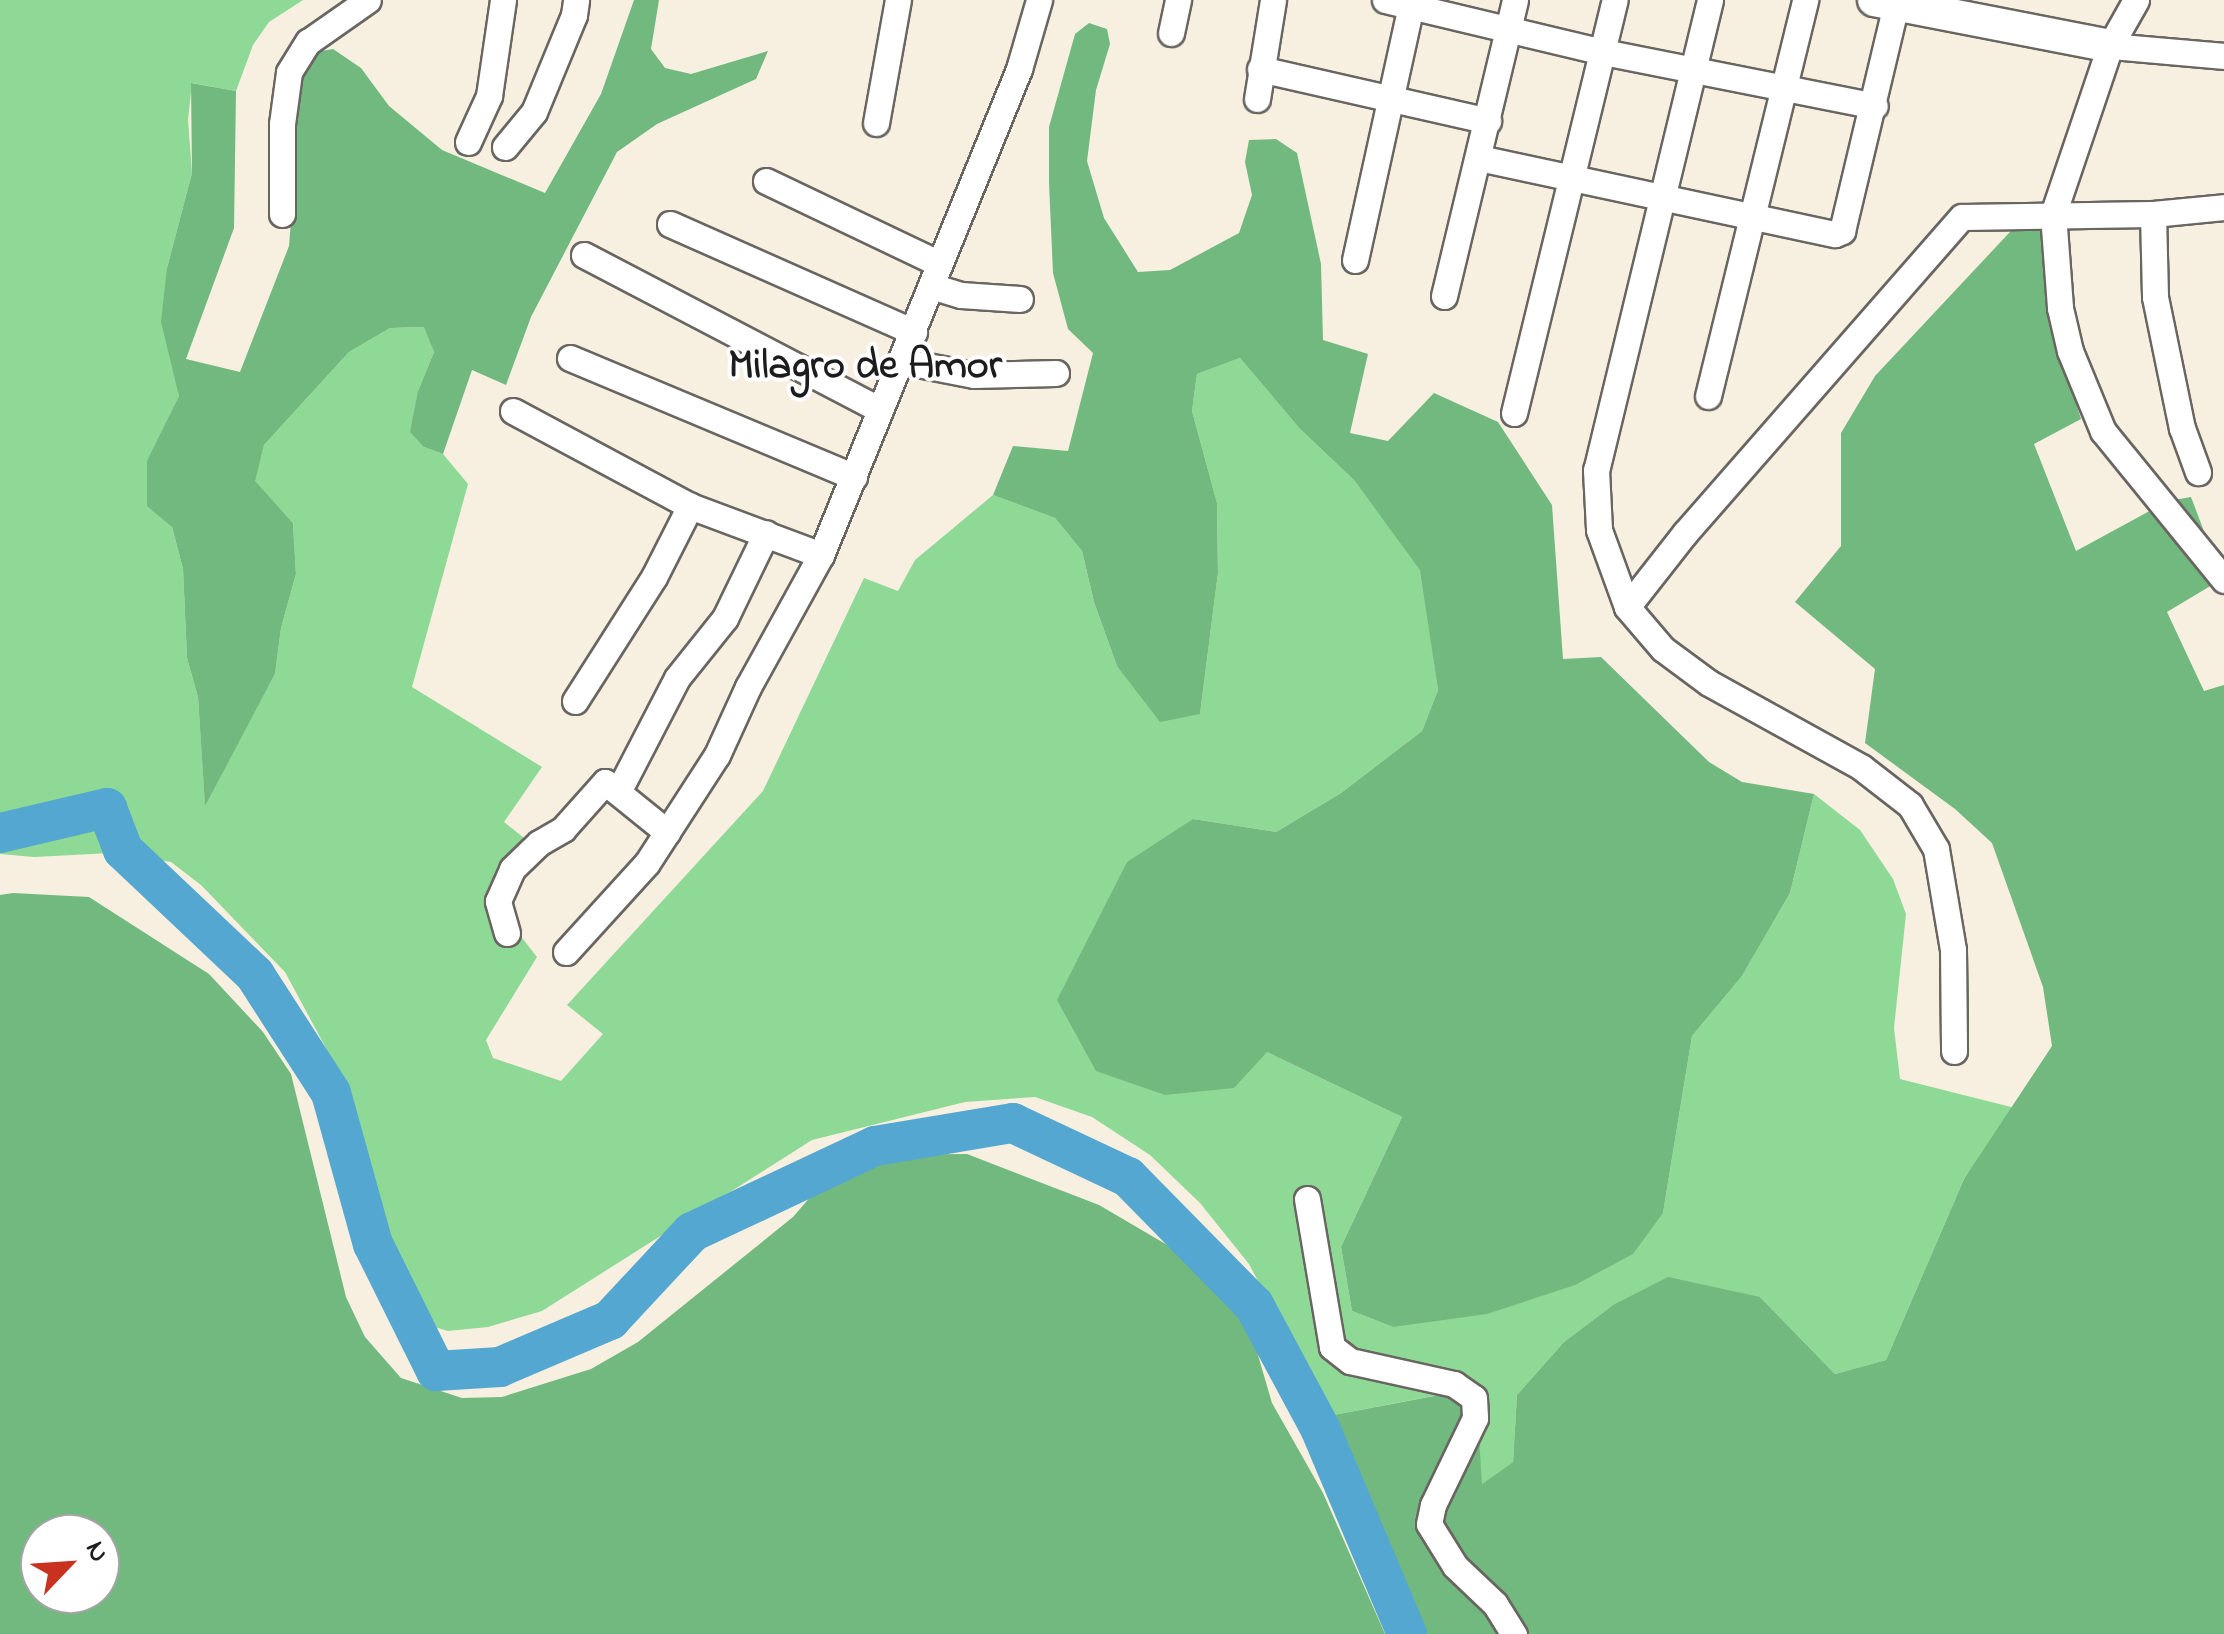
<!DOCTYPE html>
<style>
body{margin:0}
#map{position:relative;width:2224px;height:1634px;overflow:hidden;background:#f7efe0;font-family:"Indie Flower",sans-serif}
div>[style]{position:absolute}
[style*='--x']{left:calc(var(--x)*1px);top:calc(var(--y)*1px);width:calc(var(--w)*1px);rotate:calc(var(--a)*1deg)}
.green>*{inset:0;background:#8ed996}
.forest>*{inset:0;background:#72b97f}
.river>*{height:40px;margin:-20px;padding:0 20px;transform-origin:20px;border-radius:20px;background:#54a7d0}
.roads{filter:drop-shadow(2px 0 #696661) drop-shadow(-2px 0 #696661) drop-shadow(0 2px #696661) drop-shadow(0 -2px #696661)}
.minor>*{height:25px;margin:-12.5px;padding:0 12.5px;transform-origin:12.5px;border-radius:12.5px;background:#fff}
.tertiary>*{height:32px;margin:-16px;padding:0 16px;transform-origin:16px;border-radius:16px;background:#fff}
span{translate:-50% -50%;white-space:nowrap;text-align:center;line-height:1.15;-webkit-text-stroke:8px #fff;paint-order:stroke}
.neighbourhood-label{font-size:42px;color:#1c1c1c;font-weight:700}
.north{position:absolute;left:20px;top:1514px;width:100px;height:100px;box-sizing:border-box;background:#fff;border:2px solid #a4a4a4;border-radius:50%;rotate:65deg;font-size:28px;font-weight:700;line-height:40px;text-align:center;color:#1c1c1c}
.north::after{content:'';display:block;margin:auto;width:35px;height:45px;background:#c8321e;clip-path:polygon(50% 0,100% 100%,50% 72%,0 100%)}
</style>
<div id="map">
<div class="green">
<div style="clip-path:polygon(0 0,303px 0,269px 22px,253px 45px,236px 91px,192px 83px,188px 120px,192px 173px,167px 268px,179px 396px,164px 428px,172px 527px,183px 569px,187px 658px,198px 697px,205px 803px,275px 674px,281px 628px,296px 574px,293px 523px,254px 481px,264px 445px,349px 352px,390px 328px,425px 327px,434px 352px,418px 391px,424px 447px,443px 454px,468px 484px,412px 687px,542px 767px,504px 822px,533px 845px,493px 901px,537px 957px,486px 1040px,493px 1058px,561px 1081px,603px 1034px,567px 1005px,763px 791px,864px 578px,898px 591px,915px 560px,993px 495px,1055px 518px,1082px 551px,1094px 602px,1117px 666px,1200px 714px,1218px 573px,1217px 503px,1192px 411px,1197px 374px,1240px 358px,1300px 429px,1354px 480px,1421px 570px,1438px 690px,1422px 731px,1341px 793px,1276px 832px,1193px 819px,1267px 1052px,1402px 1117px,1341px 1247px,1352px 1311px,1393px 1327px,1663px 1213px,1692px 1036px,1742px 976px,1790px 893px,1814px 794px,1860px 830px,1893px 879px,1906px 914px,1894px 1028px,1900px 1079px,2015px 1108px,1964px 1179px,1886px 1360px,1835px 1374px,1760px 1297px,1613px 1305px,1564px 1342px,1517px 1395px,1513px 1462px,1481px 1485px,1477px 1406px,1438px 1395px,1318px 1418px,1276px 1315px,1249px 1264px,1200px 1203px,1150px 1155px,1092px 1117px,1035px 1097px,965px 1102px,812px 1140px,542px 1311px,488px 1327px,448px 1331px,415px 1321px,354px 1155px,327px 1050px,285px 972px,201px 885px,171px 862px,111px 853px,34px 857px,0 854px)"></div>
</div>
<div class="forest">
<div style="clip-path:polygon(634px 0,659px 0,651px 49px,665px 68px,691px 74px,768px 51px,756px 79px,657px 124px,617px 152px,531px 317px,506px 385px,472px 370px,443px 454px,424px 447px,410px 432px,418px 391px,434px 352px,424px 327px,390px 328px,349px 352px,264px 445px,255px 481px,293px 523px,296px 574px,281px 628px,275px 674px,205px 806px,198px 697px,187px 658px,183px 569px,172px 527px,147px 506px,147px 461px,179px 396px,161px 322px,167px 268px,192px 173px,191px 83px,236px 91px,234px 228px,186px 359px,240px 372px,289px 246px,292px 208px,287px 149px,296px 80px,310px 53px,333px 49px,361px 68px,389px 106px,442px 150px,545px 193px,601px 94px)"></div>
<div style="clip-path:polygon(1089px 23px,1107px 29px,1110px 44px,1096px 90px,1087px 161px,1104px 218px,1138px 272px,1170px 270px,1239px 233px,1252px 195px,1245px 162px,1249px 140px,1276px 139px,1297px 153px,1321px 264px,1323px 340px,1368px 354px,1350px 433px,1388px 441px,1434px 393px,1498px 422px,1552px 505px,1563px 659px,1601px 657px,1709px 762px,1742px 782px,1814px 794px,1790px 893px,1742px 976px,1692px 1036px,1663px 1213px,1633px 1254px,1575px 1285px,1487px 1314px,1393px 1327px,1352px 1311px,1341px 1247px,1402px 1117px,1267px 1052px,1234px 1088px,1165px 1095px,1096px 1071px,1057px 1000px,1127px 862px,1193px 819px,1276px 832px,1341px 793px,1422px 731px,1438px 690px,1420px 570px,1354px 480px,1300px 429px,1240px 358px,1197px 374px,1192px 411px,1217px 503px,1218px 573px,1200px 714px,1160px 722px,1117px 666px,1094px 602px,1082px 551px,1055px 518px,993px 495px,1013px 446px,1068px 451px,1093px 353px,1068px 329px,1053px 273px,1049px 183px,1049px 127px,1075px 34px)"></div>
<div style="clip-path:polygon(2024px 217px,2051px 223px,2047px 312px,2081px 419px,2034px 444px,2076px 551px,2168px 501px,2191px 497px,2222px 579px,2167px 612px,2204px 691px,2224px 685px,2224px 1634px,1415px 1634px,1387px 1557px,1318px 1418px,1439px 1395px,1477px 1406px,1482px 1484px,1513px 1462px,1517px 1395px,1564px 1342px,1613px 1305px,1668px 1277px,1760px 1297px,1835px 1374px,1886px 1360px,1964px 1179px,2052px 1046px,2043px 987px,1992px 843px,1955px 809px,1865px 743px,1875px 669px,1795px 602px,1841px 546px,1841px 433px,1875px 376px)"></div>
<div style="clip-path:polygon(evenodd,13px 893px,89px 897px,209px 974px,263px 1032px,291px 1074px,346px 1297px,365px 1337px,401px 1378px,462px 1398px,502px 1397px,591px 1369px,638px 1342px,793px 1217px,825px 1180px,859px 1155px,967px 1154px,1099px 1205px,1186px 1256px,1220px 1283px,1255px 1345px,1272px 1403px,1323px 1493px,1385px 1634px,0 1634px,0 895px,13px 893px,40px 1534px,100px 1534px,100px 1594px,40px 1594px,40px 1534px)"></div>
</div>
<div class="river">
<div style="--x:0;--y:833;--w:110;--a:-13.2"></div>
<div style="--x:107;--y:808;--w:45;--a:69.1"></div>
<div style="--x:123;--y:850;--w:182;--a:43.4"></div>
<div style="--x:255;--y:975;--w:140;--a:57.2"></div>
<div style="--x:331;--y:1093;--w:157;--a:74.5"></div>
<div style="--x:373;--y:1244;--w:142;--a:63.6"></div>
<div style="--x:436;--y:1371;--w:64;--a:-3.6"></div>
<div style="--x:500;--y:1367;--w:120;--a:-23.1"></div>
<div style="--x:610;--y:1320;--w:120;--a:-47"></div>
<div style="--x:692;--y:1232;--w:202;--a:-25.2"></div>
<div style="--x:875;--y:1146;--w:140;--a:-9.5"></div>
<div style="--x:1013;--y:1123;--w:127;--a:25.2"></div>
<div style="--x:1128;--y:1177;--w:180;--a:45.5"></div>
<div style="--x:1254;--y:1305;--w:140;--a:61.8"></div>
<div style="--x:1320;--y:1428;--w:224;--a:67.1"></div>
</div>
<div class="roads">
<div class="minor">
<div style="--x:1385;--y:0;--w:224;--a:13.4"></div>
<div style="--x:1603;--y:52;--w:277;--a:11.2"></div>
<div style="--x:1710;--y:0;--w:484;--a:103.6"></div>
<div style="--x:1596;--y:470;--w:60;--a:87.1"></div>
<div style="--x:1599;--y:530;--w:82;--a:70"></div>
<div style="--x:1627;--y:607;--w:55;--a:49.4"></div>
<div style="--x:1663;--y:649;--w:57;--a:36.5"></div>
<div style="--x:1709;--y:683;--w:174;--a:28.9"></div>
<div style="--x:1861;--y:767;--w:62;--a:37.8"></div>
<div style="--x:1910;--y:805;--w:51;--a:59.4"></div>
<div style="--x:1936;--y:849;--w:102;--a:80.4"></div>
<div style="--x:1953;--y:950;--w:101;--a:89.4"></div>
<div style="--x:2136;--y:0;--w:53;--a:119.5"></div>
<div style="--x:2110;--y:46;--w:177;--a:108.7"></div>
<div style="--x:2053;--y:214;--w:94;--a:85.7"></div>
<div style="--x:2060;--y:308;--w:44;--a:76.9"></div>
<div style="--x:2070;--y:351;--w:87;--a:67.6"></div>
<div style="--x:2103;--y:431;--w:192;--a:50.9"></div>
<div style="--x:1171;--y:33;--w:34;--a:-78"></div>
<div style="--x:2110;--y:46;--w:114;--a:5"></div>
<div style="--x:1260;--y:69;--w:234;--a:12.8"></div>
<div style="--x:1257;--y:99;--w:100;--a:-80.8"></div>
<div style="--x:876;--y:123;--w:125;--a:-79.9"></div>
<div style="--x:468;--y:142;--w:51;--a:-65.5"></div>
<div style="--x:489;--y:96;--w:97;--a:-81.7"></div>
<div style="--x:505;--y:147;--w:45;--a:-50.4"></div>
<div style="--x:534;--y:112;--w:105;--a:-67.6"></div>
<div style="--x:574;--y:15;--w:15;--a:-82"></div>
<div style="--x:1479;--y:158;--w:364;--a:12.1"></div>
<div style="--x:1835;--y:234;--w:8;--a:-23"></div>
<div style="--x:1842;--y:231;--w:233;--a:-76.6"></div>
<div style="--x:766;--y:181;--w:191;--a:25.5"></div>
<div style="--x:282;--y:214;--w:90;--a:-90"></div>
<div style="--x:282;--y:124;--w:52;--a:-82.3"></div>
<div style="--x:289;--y:72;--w:36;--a:-58"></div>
<div style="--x:308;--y:42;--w:73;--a:-35"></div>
<div style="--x:2153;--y:214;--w:83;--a:88.6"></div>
<div style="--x:2155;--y:297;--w:134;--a:78.4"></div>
<div style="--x:2182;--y:428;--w:47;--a:70"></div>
<div style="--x:670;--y:224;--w:267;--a:23.9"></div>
<div style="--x:584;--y:255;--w:334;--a:27.6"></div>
<div style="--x:1355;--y:260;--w:266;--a:-77.6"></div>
<div style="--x:931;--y:286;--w:31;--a:17"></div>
<div style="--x:961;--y:295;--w:59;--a:3.9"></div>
<div style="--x:1444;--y:296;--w:304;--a:-76.5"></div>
<div style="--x:570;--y:358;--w:308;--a:22.7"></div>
<div style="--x:902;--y:361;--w:73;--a:11"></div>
<div style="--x:974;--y:375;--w:82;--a:-1.4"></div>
<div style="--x:1708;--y:396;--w:408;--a:-76.2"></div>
<div style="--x:513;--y:411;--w:201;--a:28.2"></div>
<div style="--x:690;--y:506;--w:140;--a:20.5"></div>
<div style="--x:1514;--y:413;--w:425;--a:-76.3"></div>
<div style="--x:1627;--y:607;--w:94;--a:-51.9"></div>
<div style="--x:1685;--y:533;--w:420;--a:-48.8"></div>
<div style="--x:1962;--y:217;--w:191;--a:-0.9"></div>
<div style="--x:2153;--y:214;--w:71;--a:-5.6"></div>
<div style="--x:575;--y:701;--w:147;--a:-57.5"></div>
<div style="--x:654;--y:577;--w:80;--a:-63.1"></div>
<div style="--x:618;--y:792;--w:128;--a:-62.6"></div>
<div style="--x:677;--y:678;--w:77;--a:-51.3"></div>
<div style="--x:725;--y:618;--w:94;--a:-64.2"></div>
<div style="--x:507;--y:933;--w:33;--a:-106"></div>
<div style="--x:498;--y:901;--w:35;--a:-66"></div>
<div style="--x:512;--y:869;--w:37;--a:-44"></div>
<div style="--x:539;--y:843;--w:28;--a:-30"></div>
<div style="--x:563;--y:829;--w:63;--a:-48.2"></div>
<div style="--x:605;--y:782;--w:80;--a:38.9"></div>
<div style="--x:566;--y:952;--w:120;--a:-47.7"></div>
<div style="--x:647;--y:863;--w:129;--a:-57.1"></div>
<div style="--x:717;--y:755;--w:75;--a:-65.5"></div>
<div style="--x:748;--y:687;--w:151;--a:-61.1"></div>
<div style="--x:821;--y:555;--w:525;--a:-67.83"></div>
<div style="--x:1019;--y:69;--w:72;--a:-73.8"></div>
<div style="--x:1307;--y:1199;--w:150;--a:80.4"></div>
<div style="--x:1332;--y:1347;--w:23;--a:38"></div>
<div style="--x:1350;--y:1361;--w:107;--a:12.5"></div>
<div style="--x:1454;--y:1384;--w:24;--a:35"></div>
<div style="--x:1474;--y:1398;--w:20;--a:87"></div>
<div style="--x:1475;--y:1418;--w:97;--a:115.8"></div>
<div style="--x:1433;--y:1505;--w:19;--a:102"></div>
<div style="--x:1429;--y:1524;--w:49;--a:58.2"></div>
<div style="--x:1455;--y:1566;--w:55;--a:43.5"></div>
<div style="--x:1495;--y:1604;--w:36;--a:58"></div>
</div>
<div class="tertiary">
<div style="--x:1874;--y:0;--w:240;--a:11"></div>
</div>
</div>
<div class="neighbourhood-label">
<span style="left:865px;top:367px">Milagro de Amor</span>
</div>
<div class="north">N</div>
</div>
